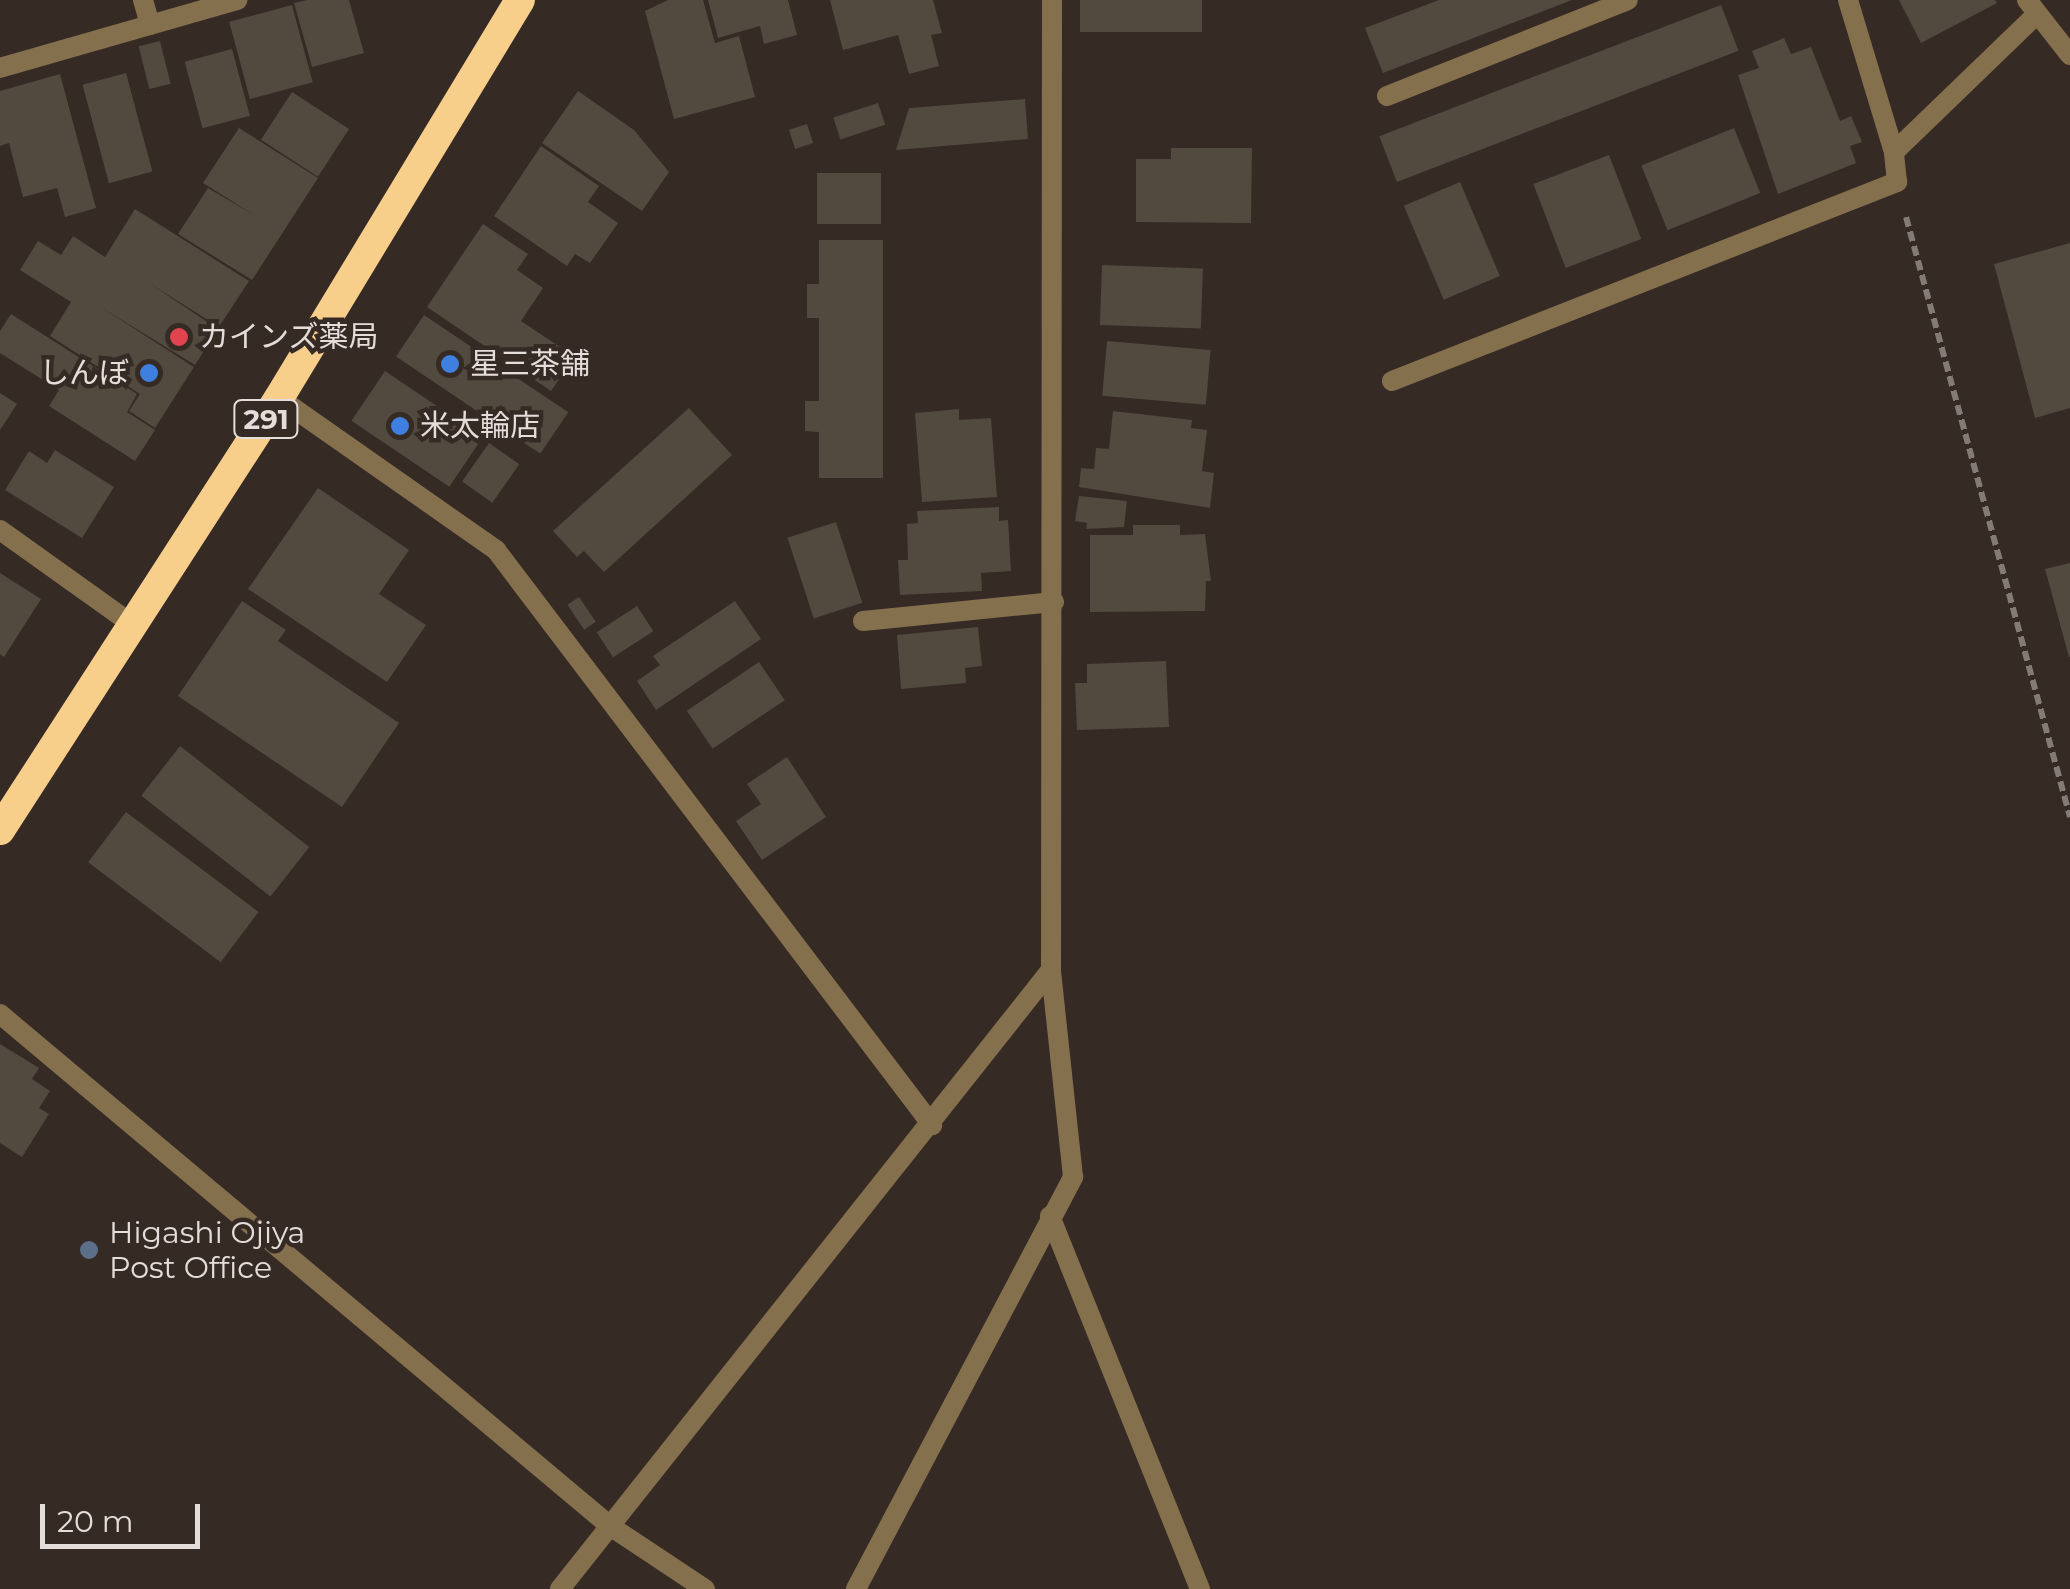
<!DOCTYPE html>
<meta charset="utf-8">
<style>
body{margin:0}
#map{position:relative;width:2070px;height:1589px;overflow:hidden;background:#362a25;font-family:Montserrat,"Noto Sans JP",sans-serif}
div>[style]{position:absolute}
[style*='--x']{left:calc(var(--x)*1px);top:calc(var(--y)*1px);width:calc(var(--w)*1px);rotate:calc(var(--a)*1deg)}
.building>*{inset:0;background:#52493f;transform-origin:0 0}
.path>*{height:6px;margin-top:-3px;transform-origin:0;background:repeating-linear-gradient(90deg,#857b76 0 10px,transparent 0 15px)}
.lane>*{height:20px;margin:-10px;padding:0 10px;transform-origin:10px;border-radius:10px;background:#85704e}
.street>*{height:20px;margin:-10px;padding:0 10px;transform-origin:10px;border-radius:10px;background:#85704e}
.highway>*{height:30px;margin:-15px;padding:0 15px;transform-origin:15px;border-radius:15px;background:#f8ce8b}
.dots>*{width:28px;height:28px;translate:-50% -50%;box-sizing:border-box;border:5px solid #362a25;border-radius:50%}
span{translate:-50% -50%;white-space:nowrap;text-align:center;line-height:1.15;-webkit-text-stroke:9px #362a25;paint-order:stroke}
.shield-label span{padding:2px 8px;background:#362a25;border:2px solid;border-radius:8px;-webkit-text-stroke-width:0}
.shield-label{font-size:28px;color:#e5ddda;font-weight:700}
.poi-label{font-size:30px;color:#e5ddda}
.left{translate:0 -50%;text-align:left}
.right{translate:-100% -50%;text-align:right}
.scale{position:absolute;left:40px;top:1504px;width:160px;height:45px;box-sizing:border-box;border:5px solid #e5ddda;border-top:0;padding-left:12px;font-size:30px;line-height:35px;white-space:nowrap;color:#e5ddda;-webkit-text-stroke:8px #362a25;paint-order:stroke}
</style>
<div id="map">
<div class="building">
<div style="clip-path:polygon(307px 0,349px 0,364px 53px,312px 67px,294px 3px)"></div>
<div style="clip-path:polygon(668px 0,703px 0,715px 43px,739px 36px,755px 97px,674px 119px,645px 11px)"></div>
<div style="clip-path:polygon(708px 0,788px 0,797px 35px,764px 44px,760px 26px,718px 38px)"></div>
<div style="clip-path:polygon(830px 0,933px 0,942px 33px,931px 35px,939px 66px,909px 74px,898px 35px,843px 50px)"></div>
<div style="left:1080px;top:0;width:122px;height:32px"></div>
<div style="clip-path:polygon(1439px 0,1572px 0,1383px 73px,1365px 28px)"></div>
<div style="clip-path:polygon(1899px 0,1995px 0,1997px 3px,1921px 43px)"></div>
<div style="left:292px;top:5px;width:80px;height:65px;rotate:75deg"></div>
<div style="left:1721px;top:5px;width:49px;height:366px;rotate:69deg"></div>
<div style="clip-path:polygon(1784px 38px,1791px 54px,1811px 47px,1840px 121px,1851px 116px,1862px 142px,1850px 146px,1856px 163px,1778px 194px,1738px 75px,1759px 68px,1752px 51px)"></div>
<div style="left:160px;top:41px;width:44px;height:22px;rotate:76deg"></div>
<div style="left:232px;top:49px;width:69px;height:49px;rotate:75deg"></div>
<div style="left:126px;top:73px;width:102px;height:45px;rotate:75deg"></div>
<div style="clip-path:polygon(60px 74px,96px 208px,65px 217px,57px 188px,23px 197px,9px 143px,0 146px,0 91px)"></div>
<div style="clip-path:polygon(578px 91px,634px 130px,669px 172px,642px 211px,542px 143px)"></div>
<div style="left:292px;top:92px;width:68px;height:57px;rotate:33deg"></div>
<div style="clip-path:polygon(1025px 99px,1028px 139px,896px 150px,909px 108px)"></div>
<div style="left:878px;top:103px;width:23px;height:47px;rotate:72deg"></div>
<div style="left:807px;top:124px;width:20px;height:19px;rotate:72deg"></div>
<div style="clip-path:polygon(239px 128px,318px 178px,252px 280px,178px 234px,208px 188px,259px 218px,203px 183px)"></div>
<div style="left:1734px;top:128px;width:70px;height:100px;rotate:68deg"></div>
<div style="clip-path:polygon(541px 146px,599px 186px,588px 202px,618px 223px,590px 263px,575px 254px,567px 266px,494px 216px)"></div>
<div style="clip-path:polygon(1171px 148px,1252px 148px,1251px 223px,1136px 222px,1136px 159px,1171px 159px)"></div>
<div style="left:1609px;top:155px;width:90px;height:81px;rotate:69deg"></div>
<div style="left:817px;top:173px;width:64px;height:51px"></div>
<div style="left:1460px;top:182px;width:102px;height:61px;rotate:67deg"></div>
<div style="clip-path:polygon(135px 209px,249px 281px,219px 327px,149px 283px,218px 329px,195px 365px,99px 306px,194px 367px,155px 428px,129px 411px,140px 394px,50px 336px,71px 302px,20px 270px,38px 241px,61px 255px,73px 236px,105px 257px)"></div>
<div style="clip-path:polygon(483px 224px,528px 254px,517px 270px,543px 288px,521px 321px,575px 357px,551px 391px,427px 307px)"></div>
<div style="clip-path:polygon(819px 240px,883px 240px,883px 478px,819px 478px,819px 432px,805px 431px,805px 401px,819px 401px,819px 318px,807px 318px,807px 284px,819px 284px)"></div>
<div style="clip-path:polygon(2070px 243px,2070px 408px,2035px 418px,1994px 264px)"></div>
<div style="left:1102px;top:265px;width:101px;height:60px;rotate:2deg"></div>
<div style="clip-path:polygon(11px 314px,137px 394px,127px 412px,155px 430px,135px 461px,49px 406px,59px 390px,0 353px,0 331px)"></div>
<div style="left:424px;top:315px;width:174px;height:50px;rotate:34deg"></div>
<div style="left:1107px;top:341px;width:104px;height:55px;rotate:5deg"></div>
<div style="left:385px;top:371px;width:118px;height:60px;rotate:34deg"></div>
<div style="clip-path:polygon(0 393px,17px 404px,0 430px)"></div>
<div style="clip-path:polygon(689px 408px,732px 455px,604px 572px,584px 551px,577px 557px,553px 531px)"></div>
<div style="clip-path:polygon(959px 409px,959px 420px,991px 418px,997px 497px,922px 502px,915px 413px)"></div>
<div style="clip-path:polygon(1113px 411px,1192px 420px,1191px 428px,1207px 430px,1202px 471px,1214px 473px,1210px 508px,1079px 487px,1081px 468px,1094px 469px,1096px 448px,1109px 449px)"></div>
<div style="left:489px;top:443px;width:37px;height:47px;rotate:35deg"></div>
<div style="clip-path:polygon(55px 450px,114px 487px,82px 538px,5px 490px,29px 451px,47px 463px)"></div>
<div style="clip-path:polygon(318px 488px,409px 550px,379px 594px,426px 625px,387px 682px,248px 589px)"></div>
<div style="clip-path:polygon(1079px 496px,1127px 501px,1124px 527px,1086px 529px,1087px 523px,1075px 521px)"></div>
<div style="clip-path:polygon(999px 507px,999px 521px,1008px 520px,1011px 571px,981px 573px,982px 591px,900px 595px,898px 560px,908px 560px,907px 524px,918px 523px,917px 511px)"></div>
<div style="left:836px;top:522px;width:85px;height:51px;rotate:72deg"></div>
<div style="clip-path:polygon(1133px 525px,1180px 525px,1180px 535px,1205px 534px,1211px 581px,1206px 581px,1205px 611px,1090px 612px,1090px 535px,1133px 535px)"></div>
<div style="clip-path:polygon(2070px 563px,2070px 657px,2069px 657px,2045px 569px)"></div>
<div style="clip-path:polygon(0 573px,41px 599px,4px 657px,0 654px)"></div>
<div style="left:579px;top:597px;width:30px;height:14px;rotate:56deg"></div>
<div style="clip-path:polygon(242px 601px,286px 630px,278px 641px,399px 723px,342px 807px,178px 696px)"></div>
<div style="clip-path:polygon(735px 601px,761px 639px,656px 710px,637px 681px,660px 665px,653px 656px)"></div>
<div style="left:637px;top:606px;width:30px;height:48px;rotate:57deg"></div>
<div style="clip-path:polygon(978px 627px,982px 666px,965px 668px,966px 683px,901px 689px,897px 635px)"></div>
<div style="clip-path:polygon(1166px 661px,1169px 727px,1077px 730px,1075px 683px,1087px 683px,1087px 664px)"></div>
<div style="left:759px;top:662px;width:46px;height:87px;rotate:56deg"></div>
<div style="left:180px;top:746px;width:164px;height:63px;rotate:38deg"></div>
<div style="clip-path:polygon(787px 757px,826px 817px,762px 860px,736px 821px,761px 804px,747px 784px)"></div>
<div style="left:126px;top:812px;width:166px;height:63px;rotate:37deg"></div>
<div style="clip-path:polygon(0 1044px,39px 1068px,32px 1079px,50px 1091px,39px 1108px,49px 1114px,22px 1157px,0 1143px)"></div>
</div>
<div class="path">
<div style="--x:1906;--y:217;--w:622;--a:74.71"></div>
</div>
<div class="lane">
<div style="--x:1848;--y:0;--w:159;--a:73.2"></div>
<div style="--x:1387;--y:96;--w:259;--a:-21.7"></div>
<div style="--x:863;--y:621;--w:192;--a:-5.7"></div>
</div>
<div class="street">
<div style="--x:143;--y:0;--w:26;--a:74"></div>
<div style="--x:2027;--y:0;--w:70;--a:52"></div>
<div style="--x:0;--y:68;--w:247;--a:-16"></div>
<div style="--x:1392;--y:381;--w:543;--a:-21.51"></div>
<div style="--x:1897;--y:182;--w:30;--a:-96"></div>
<div style="--x:1894;--y:152;--w:196;--a:-44"></div>
<div style="--x:279;--y:398;--w:265;--a:35"></div>
<div style="--x:496;--y:550;--w:722;--a:52.83"></div>
<div style="--x:0;--y:530;--w:162;--a:35.5"></div>
<div style="--x:0;--y:1014;--w:796;--a:40.01"></div>
<div style="--x:610;--y:1526;--w:114;--a:33.6"></div>
<div style="--x:1050;--y:1216;--w:402;--a:68.1"></div>
<div style="--x:560;--y:1589;--w:790;--a:-51.58"></div>
<div style="--x:856;--y:1589;--w:466;--a:-62.2"></div>
<div style="--x:1073;--y:1177;--w:208;--a:-96.1"></div>
<div style="--x:1051;--y:970;--w:970;--a:-89.94"></div>
</div>
<div class="highway">
<div style="--x:0;--y:830;--w:514;--a:-57.14"></div>
<div style="--x:279;--y:398;--w:465;--a:-58.8"></div>
</div>
<div class="dots">
<div style="left:179px;top:337px;background:#e0444e"></div>
<div style="left:450px;top:364px;background:#3f7fe0"></div>
<div style="left:149px;top:373px;background:#3f7fe0"></div>
<div style="left:400px;top:426px;background:#3f7fe0"></div>
<div style="left:89px;top:1250px;background:#5c6f8a"></div>
</div>
<div class="shield-label">
<span style="left:266px;top:419px">291</span>
</div>
<div class="poi-label">
<span class="left" style="left:199px;top:337px">カインズ薬局</span>
<span class="left" style="left:470px;top:364px">星三茶舗</span>
<span class="right" style="left:129px;top:373px">しんぼ</span>
<span class="left" style="left:420px;top:426px">米太輪店</span>
<span class="left" style="left:109px;top:1250px">Higashi Ojiya<br>Post Office</span>
</div>
<div class="scale">20 m</div>
</div>
